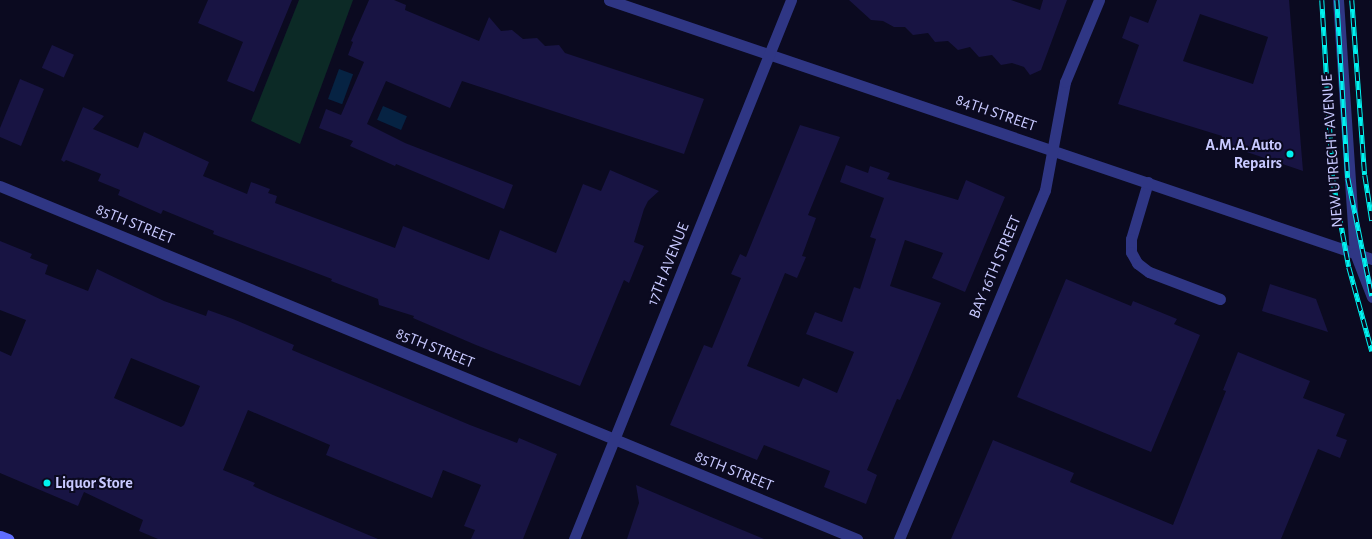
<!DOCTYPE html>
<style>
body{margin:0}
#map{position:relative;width:1372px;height:539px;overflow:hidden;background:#0b0a20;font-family:"Alegreya Sans",sans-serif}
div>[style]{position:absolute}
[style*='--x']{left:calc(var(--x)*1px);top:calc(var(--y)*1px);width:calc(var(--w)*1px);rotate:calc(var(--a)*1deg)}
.green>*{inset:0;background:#0c2a26}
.water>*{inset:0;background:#062343;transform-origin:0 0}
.building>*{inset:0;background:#181443;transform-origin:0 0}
.service>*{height:11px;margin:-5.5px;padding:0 5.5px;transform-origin:5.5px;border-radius:5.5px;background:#2f3684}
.minor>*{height:11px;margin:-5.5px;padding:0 5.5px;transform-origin:5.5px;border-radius:5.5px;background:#2f3684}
.tertiary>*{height:11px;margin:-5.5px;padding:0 5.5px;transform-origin:5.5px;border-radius:5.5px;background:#2f3684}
.secondary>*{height:11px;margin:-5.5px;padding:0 5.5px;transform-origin:5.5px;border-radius:5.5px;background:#5f6eff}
.rail>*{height:4.5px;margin-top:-2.25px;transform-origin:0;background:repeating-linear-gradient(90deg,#0b0a20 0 9px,#00f3f0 0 18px);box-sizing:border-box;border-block:1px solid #00f3f0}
.dots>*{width:11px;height:11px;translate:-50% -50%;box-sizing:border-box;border:2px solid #0b0a20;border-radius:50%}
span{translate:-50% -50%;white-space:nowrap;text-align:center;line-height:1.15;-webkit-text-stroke:4px #0b0a20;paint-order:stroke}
.street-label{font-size:16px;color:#c8c9ff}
.poi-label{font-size:16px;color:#c8c9ff;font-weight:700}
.right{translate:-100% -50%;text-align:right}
.left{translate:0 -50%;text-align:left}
</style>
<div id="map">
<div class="green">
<div style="clip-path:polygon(299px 0,353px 0,300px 144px,251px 121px)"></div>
</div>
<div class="water">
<div style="left:339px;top:69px;width:15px;height:32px;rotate:20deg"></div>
<div style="left:383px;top:106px;width:26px;height:15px;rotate:23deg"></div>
</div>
<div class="building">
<div style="clip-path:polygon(208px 0,292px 0,254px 92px,227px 81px,243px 42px,198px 23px)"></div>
<div style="clip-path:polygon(369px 0,394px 0,406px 5px,405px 10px,479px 41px,489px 17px,501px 31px,512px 30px,523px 39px,537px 38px,545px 46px,559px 45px,565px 53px,704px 99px,684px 154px,462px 81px,450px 108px,386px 81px,367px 124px,405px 143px,513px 185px,504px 209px,396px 164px,395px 166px,350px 146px,353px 141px,319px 128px,326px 109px,341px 115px,364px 62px,348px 55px,353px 42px,351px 41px)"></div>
<div style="clip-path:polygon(849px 0,1011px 0,1040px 10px,1043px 0,1067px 0,1041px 70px,1030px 75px,1024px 67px,1012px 63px,1001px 65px,992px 55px,979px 57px,970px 47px,958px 50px,948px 41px,935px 42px,928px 33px,913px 35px,905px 27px,894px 27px,883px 21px,871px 20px)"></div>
<div style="clip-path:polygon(evenodd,1157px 0,1289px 0,1303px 171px,1220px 143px,1222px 136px,1118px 104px,1139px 45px,1122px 38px,1130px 16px,1148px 23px,1157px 0,1200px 14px,1268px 37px,1253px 84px,1183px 61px,1200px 14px)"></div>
<div style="left:52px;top:45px;width:24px;height:25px;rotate:24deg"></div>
<div style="clip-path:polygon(20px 79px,44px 89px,21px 146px,0 137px,0 128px)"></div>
<div style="clip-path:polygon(83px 107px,104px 116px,93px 129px,138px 148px,144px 132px,209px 162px,203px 176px,247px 194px,251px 182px,270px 189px,268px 193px,277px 196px,275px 203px,395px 248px,403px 226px,489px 260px,500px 230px,556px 253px,583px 184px,601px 191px,610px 170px,659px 191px,648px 201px,644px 209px,634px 242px,644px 246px,629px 283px,624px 280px,580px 386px,476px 345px,413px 318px,414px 316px,379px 305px,378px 299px,331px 281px,332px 279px,213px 234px,214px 231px,163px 210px,161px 214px,118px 195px,120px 190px,98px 181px,101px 174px,66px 160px,64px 162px,61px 160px)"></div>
<div style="clip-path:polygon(800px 125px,840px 137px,808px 215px,816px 218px,802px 256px,806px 257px,797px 278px,785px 273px,747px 366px,799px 387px,803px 378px,837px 393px,854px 352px,806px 334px,815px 312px,842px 322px,854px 287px,860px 289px,876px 239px,870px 237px,884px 198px,840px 182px,846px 165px,868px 173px,870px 166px,890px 173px,887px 179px,958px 200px,966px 180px,1005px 197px,965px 292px,932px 278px,943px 253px,905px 240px,890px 286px,941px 303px,911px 375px,900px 400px,897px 399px,867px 470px,877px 475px,866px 504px,824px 487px,830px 471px,764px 445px,757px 460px,670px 425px,704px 345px,712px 348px,741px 278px,731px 274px,740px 254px,746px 257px)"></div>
<div style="clip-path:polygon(evenodd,0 241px,32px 254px,30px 258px,48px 265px,45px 274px,88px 291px,97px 269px,164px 301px,206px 316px,208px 310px,233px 319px,294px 345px,292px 350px,470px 425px,517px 443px,519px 438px,557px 454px,523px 539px,471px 539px,475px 530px,464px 526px,481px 485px,443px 470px,432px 498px,326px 455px,330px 445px,248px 410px,223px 470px,255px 483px,253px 486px,273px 495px,378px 539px,158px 539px,139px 531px,143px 520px,84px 492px,78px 506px,0 473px,0 351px,11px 356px,26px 320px,0 310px,0 241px,131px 358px,200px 386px,184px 425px,181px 427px,114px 398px,131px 358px)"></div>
<div style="clip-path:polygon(1066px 279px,1131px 306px,1133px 301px,1177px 319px,1174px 324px,1200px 335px,1151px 452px,1017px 397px)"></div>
<div style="clip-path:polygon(1270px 284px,1316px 299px,1328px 332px,1262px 311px)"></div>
<div style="clip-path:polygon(1238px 352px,1310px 381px,1303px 398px,1345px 414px,1336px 436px,1347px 440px,1340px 458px,1318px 449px,1281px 539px,951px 539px,993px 440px,1074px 473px,1070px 482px,1173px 525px,1226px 391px,1223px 390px)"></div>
<div style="clip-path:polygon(636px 485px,711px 517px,764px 539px,627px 539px,639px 503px)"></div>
</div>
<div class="service">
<div style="--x:1148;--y:182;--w:59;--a:106.6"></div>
<div style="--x:1131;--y:239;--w:13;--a:90"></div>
<div style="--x:1131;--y:252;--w:13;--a:61"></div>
<div style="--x:1137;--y:263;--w:15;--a:37"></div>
<div style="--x:1149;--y:272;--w:76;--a:20.8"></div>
</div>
<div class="minor">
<div style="--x:609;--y:0;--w:806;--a:18.75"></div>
<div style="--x:0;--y:186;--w:927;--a:22.39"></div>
<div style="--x:574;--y:539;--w:581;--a:-68.07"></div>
<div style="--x:899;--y:539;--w:378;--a:-67.3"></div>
<div style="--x:1045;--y:190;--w:110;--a:-79.5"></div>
<div style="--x:1065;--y:82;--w:89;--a:-67.5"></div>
</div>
<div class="tertiary">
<div style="--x:1338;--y:0;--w:254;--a:86.2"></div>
<div style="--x:1355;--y:253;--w:47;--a:68.9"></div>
</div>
<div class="secondary">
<div style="--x:0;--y:536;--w:9;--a:21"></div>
</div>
<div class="rail">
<div style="--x:1322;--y:0;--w:180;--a:86.5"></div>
<div style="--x:1333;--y:180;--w:88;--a:79.6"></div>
<div style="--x:1349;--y:267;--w:87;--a:74.7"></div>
<div style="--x:1337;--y:0;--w:178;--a:86.5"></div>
<div style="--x:1348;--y:178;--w:120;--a:78.5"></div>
<div style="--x:1352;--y:0;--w:175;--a:85.8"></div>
<div style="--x:1365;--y:175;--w:46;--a:81.2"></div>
</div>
<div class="dots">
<div style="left:1290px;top:154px;background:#00f3f0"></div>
<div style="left:47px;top:483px;background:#00f3f0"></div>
</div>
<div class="street-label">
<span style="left:996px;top:113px;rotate:19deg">84TH STREET</span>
<span style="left:1332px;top:151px;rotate:-94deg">NEW UTRECHT AVENUE</span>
<span style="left:135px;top:224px;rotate:22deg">85TH STREET</span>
<span style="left:668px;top:264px;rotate:-68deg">17TH AVENUE</span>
<span style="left:995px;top:267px;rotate:-67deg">BAY 16TH STREET</span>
<span style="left:435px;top:348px;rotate:22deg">85TH STREET</span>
<span style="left:734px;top:471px;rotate:22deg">85TH STREET</span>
</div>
<div class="poi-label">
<span class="right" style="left:1282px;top:154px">A.M.A. Auto<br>Repairs</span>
<span class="left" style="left:55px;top:483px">Liquor Store</span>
</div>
</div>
